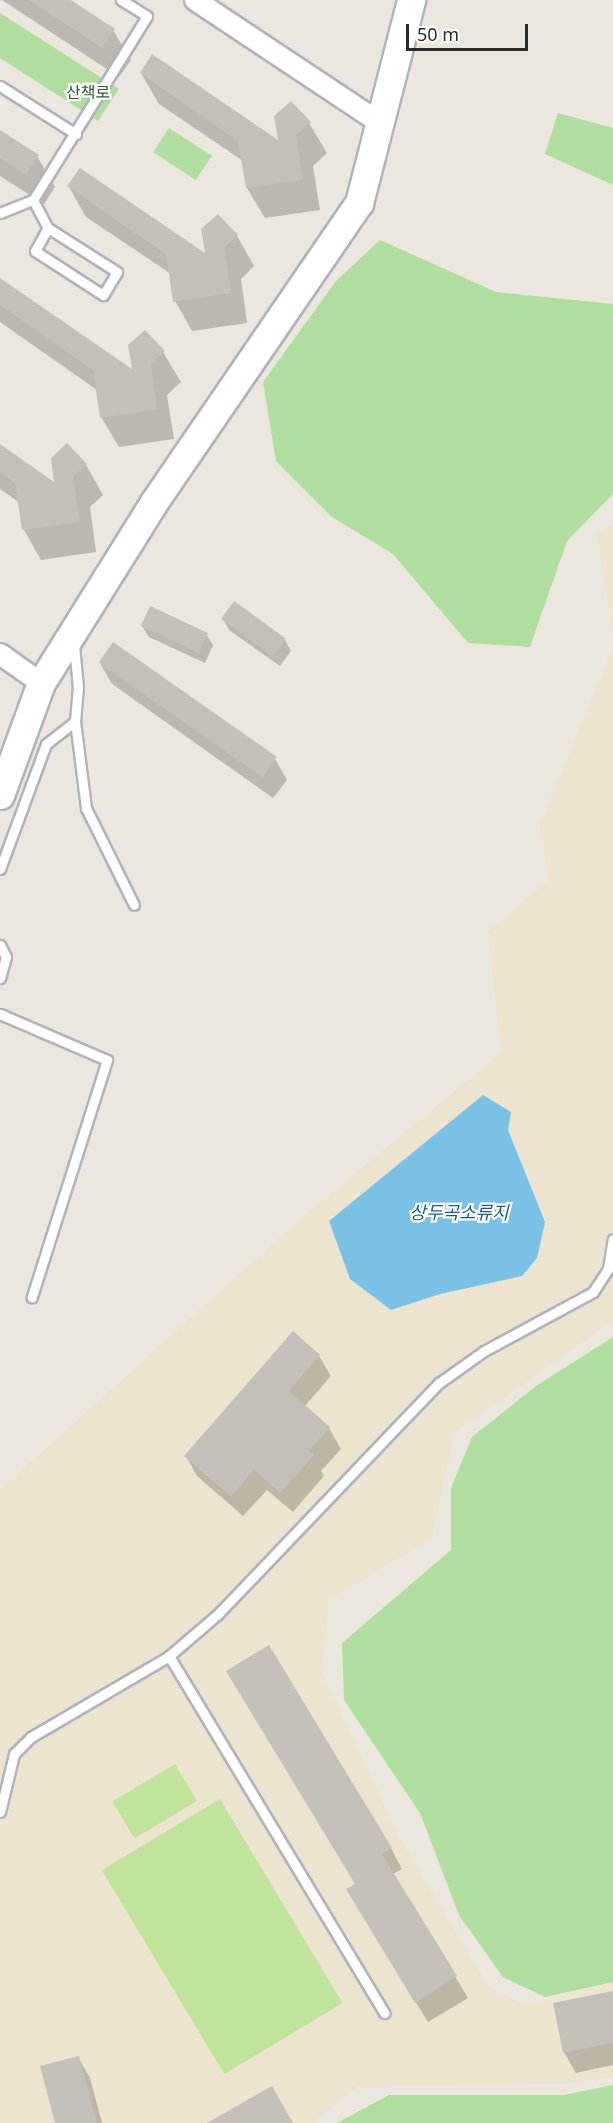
<!DOCTYPE html>
<meta charset="utf-8">
<style>
body{margin:0}
#map{position:relative;width:613px;height:2123px;overflow:hidden;background:#ebe6de;font-family:"Noto Sans","Noto Sans KR",sans-serif}
div>[style]{position:absolute}
[style*='--x']{left:calc(var(--x)*1px);top:calc(var(--y)*1px);width:calc(var(--w)*1px);rotate:calc(var(--a)*1deg)}
.education>*{inset:0;background:#ece4ce}
.green>*{inset:0;background:#b0de9e;transform-origin:0 0}
.pitch>*{inset:0;background:#c0e49b;transform-origin:0 0}
.water>*{inset:0;background:#79c1e5}
.shadow>*{inset:0;background:#0003}
.building>*{inset:0;background:#c4c0b9;transform-origin:0 0}
.roads{filter:drop-shadow(2px 0 #b1b3bd) drop-shadow(-2px 0 #b1b3bd) drop-shadow(0 2px #b1b3bd) drop-shadow(0 -2px #b1b3bd)}
.lane>*{height:9px;margin:-4.5px;padding:0 4.5px;transform-origin:4.5px;border-radius:4.5px;background:#fff}
.street>*{height:20px;margin:-10px;padding:0 10px;transform-origin:10px;border-radius:10px;background:#fff}
.secondary>*{height:27px;margin:-13.5px;padding:0 13.5px;transform-origin:13.5px;border-radius:13.5px;background:#fff}
span{translate:-50% -50%;white-space:nowrap;text-align:center;line-height:1.15;-webkit-text-stroke:4.5px #fff;paint-order:stroke}
.park-label{font-size:16px;color:#296220}
.water-label{font-size:18px;color:#185f91;font-style:italic}
.scale{position:absolute;left:406px;top:24px;width:122px;height:27px;box-sizing:border-box;border:3px solid #2a2a2a;border-top:0;padding-left:8px;font-size:18px;line-height:21px;white-space:nowrap;color:#2a2a2a;-webkit-text-stroke:4px #fff;paint-order:stroke}
</style>
<div id="map">
<div class="education">
<div style="clip-path:polygon(613px 524px,613px 635px,597px 533px)"></div>
<div style="clip-path:polygon(613px 648px,613px 1321px,454px 1433px,432px 1538px,329px 1601px,322px 1673px,398px 1835px,489px 1988px,528px 2006px,613px 1981px,613px 2077px,564px 2084px,358px 2086px,313px 2123px,0 2123px,0 1490px,306px 1214px,501px 1053px,488px 931px,549px 880px,540px 825px)"></div>
</div>
<div class="green">
<div style="clip-path:polygon(0 13px,119px 89px,98px 121px,0 58px)"></div>
<div style="clip-path:polygon(558px 113px,613px 128px,613px 185px,545px 154px)"></div>
<div style="left:169px;top:128px;width:51px;height:29px;rotate:33deg"></div>
<div style="clip-path:polygon(380px 240px,496px 292px,613px 304px,613px 494px,567px 541px,530px 647px,468px 643px,393px 554px,332px 517px,276px 461px,263px 382px,336px 281px)"></div>
<div style="clip-path:polygon(613px 1337px,613px 1982px,545px 1997px,503px 1977px,459px 1915px,420px 1813px,344px 1700px,342px 1643px,451px 1550px,451px 1488px,472px 1437px,536px 1386px)"></div>
<div style="clip-path:polygon(613px 2085px,613px 2123px,337px 2123px,389px 2095px,564px 2095px)"></div>
</div>
<div class="pitch">
<div style="left:175px;top:1764px;width:43px;height:73px;rotate:59deg"></div>
<div style="left:220px;top:1799px;width:238px;height:138px;rotate:59deg"></div>
</div>
<div class="water">
<div style="clip-path:polygon(483px 1095px,511px 1112px,508px 1130px,545px 1222px,537px 1258px,522px 1276px,440px 1294px,391px 1310px,350px 1279px,329px 1221px)"></div>
</div>
<div class="shadow">
<div style="clip-path:polygon(2px 0,68px 0,113px 30px,131px 60px,119px 77px)"></div>
<div style="clip-path:polygon(141px 73px,280px 143px,309px 123px,327px 153px,313px 166px,320px 210px,265px 218px,247px 188px,243px 161px,159px 104px)"></div>
<div style="clip-path:polygon(0 132px,37px 156px,55px 187px,44px 204px,0 176px)"></div>
<div style="clip-path:polygon(69px 187px,207px 256px,237px 236px,254px 266px,241px 279px,247px 323px,192px 331px,175px 301px,171px 274px,86px 217px)"></div>
<div style="clip-path:polygon(0 280px,134px 372px,163px 352px,181px 382px,167px 395px,174px 439px,119px 447px,101px 417px,97px 390px,0 322px)"></div>
<div style="clip-path:polygon(0 446px,56px 485px,86px 465px,103px 495px,90px 507px,96px 552px,41px 560px,24px 530px,20px 503px,0 489px)"></div>
<div style="clip-path:polygon(223px 619px,285px 640px,291px 651px,280px 666px,229px 630px)"></div>
<div style="clip-path:polygon(142px 626px,206px 634px,213px 645px,205px 663px,149px 637px)"></div>
<div style="clip-path:polygon(100px 663px,275px 759px,287px 780px,273px 798px,112px 684px)"></div>
<div style="clip-path:polygon(319px 1356px,331px 1376px,304px 1407px,329px 1428px,341px 1449px,321px 1471px,324px 1476px,293px 1512px,267px 1490px,243px 1516px,197px 1476px,186px 1456px)"></div>
<div style="clip-path:polygon(228px 1671px,391px 1848px,402px 1869px,393px 1874px,468px 1998px,428px 2022px,359px 1910px,357px 1884px)"></div>
<div style="clip-path:polygon(613px 1992px,613px 2065px,576px 2073px,564px 2052px)"></div>
<div style="clip-path:polygon(78px 2057px,90px 2078px,102px 2123px,57px 2123px)"></div>
</div>
<div class="building">
<div style="clip-path:polygon(29px 0,71px 0,115px 29px,102px 48px)"></div>
<div style="clip-path:polygon(152px 54px,278px 140px,274px 116px,291px 101px,311px 122px,296px 135px,303px 180px,246px 188px,238px 141px,140px 73px)"></div>
<div style="clip-path:polygon(0 130px,39px 155px,26px 175px,0 158px)"></div>
<div style="clip-path:polygon(80px 168px,205px 253px,201px 229px,218px 214px,238px 235px,224px 248px,231px 293px,173px 302px,166px 254px,67px 186px)"></div>
<div style="clip-path:polygon(0 278px,132px 369px,128px 345px,145px 330px,165px 351px,151px 364px,157px 409px,100px 418px,93px 370px,0 305px)"></div>
<div style="clip-path:polygon(67px 443px,87px 464px,73px 477px,80px 522px,22px 530px,15px 483px,0 472px,0 444px,54px 482px,51px 458px)"></div>
<div style="left:234px;top:601px;width:64px;height:22px;rotate:36deg"></div>
<div style="left:150px;top:606px;width:64px;height:22px;rotate:25deg"></div>
<div style="left:113px;top:642px;width:200px;height:25px;rotate:35deg"></div>
<div style="clip-path:polygon(293px 1331px,320px 1355px,289px 1391px,330px 1427px,309px 1451px,314px 1455px,280px 1493px,254px 1470px,231px 1497px,184px 1456px)"></div>
<div style="clip-path:polygon(269px 1645px,392px 1848px,382px 1854px,457px 1976px,415px 2003px,346px 1889px,355px 1884px,226px 1671px)"></div>
<div style="clip-path:polygon(613px 1991px,613px 2043px,563px 2053px,553px 2003px)"></div>
<div style="clip-path:polygon(79px 2056px,97px 2123px,55px 2123px,40px 2066px)"></div>
<div style="clip-path:polygon(272px 2086px,293px 2123px,207px 2123px)"></div>
</div>
<div class="roads">
<div class="lane">
<div style="--x:0;--y:86;--w:90;--a:32.3"></div>
<div style="--x:33;--y:200;--w:32;--a:62"></div>
<div style="--x:48;--y:228;--w:82;--a:32.5"></div>
<div style="--x:117;--y:272;--w:27;--a:121"></div>
<div style="--x:103;--y:295;--w:81;--a:-147.1"></div>
<div style="--x:35;--y:251;--w:26;--a:-61"></div>
<div style="--x:0;--y:213;--w:35;--a:-22"></div>
<div style="--x:33;--y:200;--w:216;--a:-58.2"></div>
<div style="--x:147;--y:16;--w:31;--a:-148"></div>
<div style="--x:75;--y:721;--w:88;--a:82.8"></div>
<div style="--x:86;--y:808;--w:108;--a:63.7"></div>
<div style="--x:0;--y:869;--w:133;--a:-69.8"></div>
<div style="--x:46;--y:744;--w:37;--a:-38"></div>
<div style="--x:75;--y:721;--w:33;--a:-85"></div>
<div style="--x:78;--y:688;--w:43;--a:-95.3"></div>
<div style="--x:0;--y:945;--w:13;--a:63"></div>
<div style="--x:6;--y:957;--w:22;--a:106"></div>
<div style="--x:0;--y:1014;--w:116;--a:23.3"></div>
<div style="--x:107;--y:1060;--w:249;--a:107.6"></div>
<div style="--x:169;--y:1656;--w:417;--a:58.9"></div>
<div style="--x:0;--y:1812;--w:60;--a:-76.4"></div>
<div style="--x:14;--y:1754;--w:24;--a:-45"></div>
<div style="--x:31;--y:1737;--w:160;--a:-30.4"></div>
<div style="--x:169;--y:1656;--w:65;--a:-40.6"></div>
<div style="--x:218;--y:1614;--w:320;--a:-46.3"></div>
<div style="--x:439;--y:1383;--w:55;--a:-35.4"></div>
<div style="--x:484;--y:1351;--w:124;--a:-28.4"></div>
<div style="--x:593;--y:1292;--w:27;--a:-57"></div>
<div style="--x:608;--y:1269;--w:30;--a:-81"></div>
</div>
<div class="street">
<div style="--x:195;--y:0;--w:222;--a:33.6"></div>
<div style="--x:0;--y:654;--w:50;--a:35.3"></div>
</div>
<div class="secondary">
<div style="--x:0;--y:795;--w:119;--a:-69.9"></div>
<div style="--x:41;--y:683;--w:213;--a:-58"></div>
<div style="--x:154;--y:502;--w:363;--a:-55.6"></div>
<div style="--x:359;--y:203;--w:210;--a:-75.6"></div>
</div>
</div>
<div class="park-label">
<span style="left:88px;top:92px">산책로</span>
</div>
<div class="water-label">
<span style="left:459px;top:1212px">상두곡소류지</span>
</div>
<div class="scale">50 m</div>
</div>
